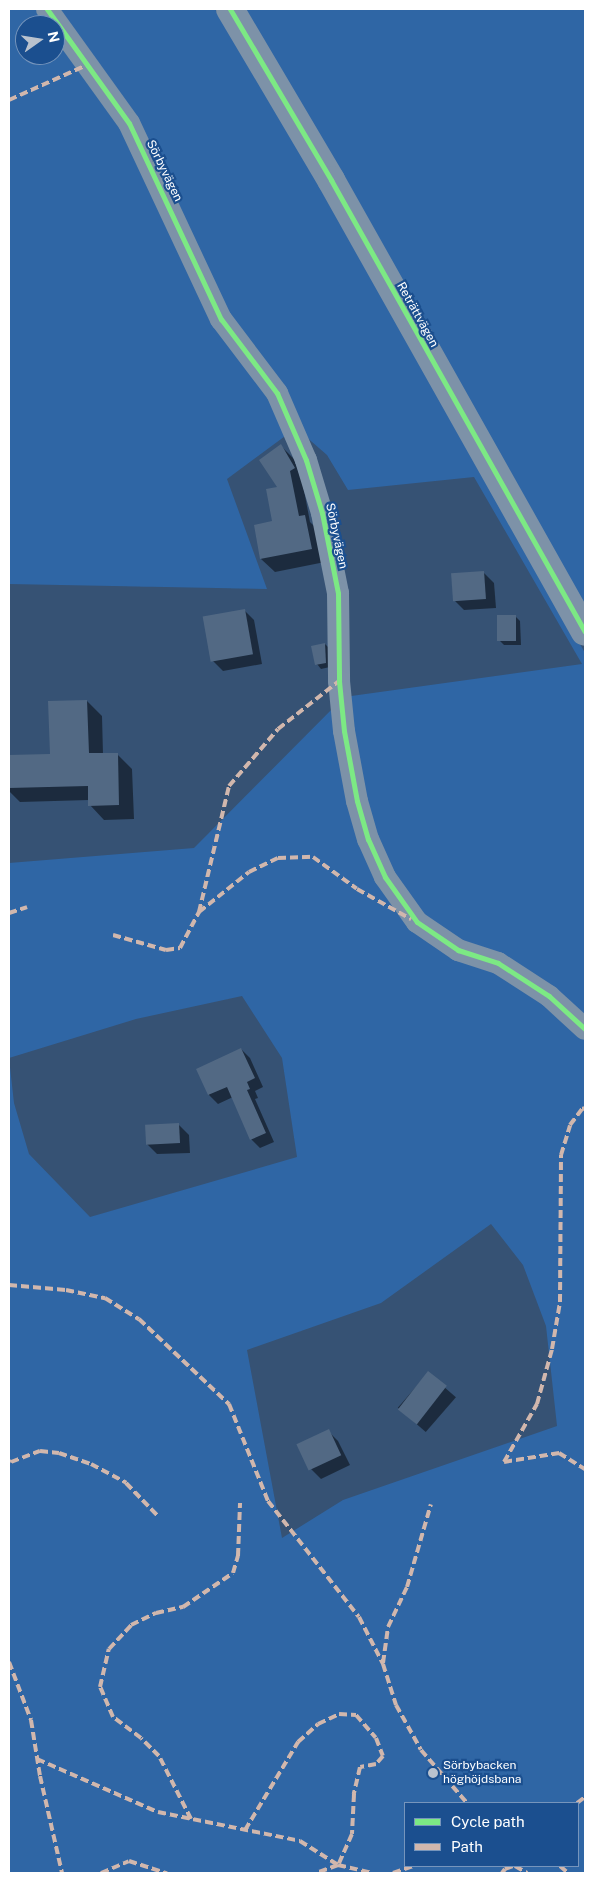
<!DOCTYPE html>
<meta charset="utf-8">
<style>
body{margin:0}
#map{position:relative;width:594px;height:1882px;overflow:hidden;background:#365274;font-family:"Public Sans",sans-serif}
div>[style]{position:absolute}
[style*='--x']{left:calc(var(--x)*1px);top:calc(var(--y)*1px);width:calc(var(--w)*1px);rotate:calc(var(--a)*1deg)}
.green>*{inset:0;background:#2f66a5}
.shadow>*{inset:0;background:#0007;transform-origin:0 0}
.building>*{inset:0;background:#526984;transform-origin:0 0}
.minor>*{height:22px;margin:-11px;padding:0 11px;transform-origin:11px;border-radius:11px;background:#7d92a8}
.tertiary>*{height:28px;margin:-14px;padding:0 14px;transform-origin:14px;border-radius:14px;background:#7d92a8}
.quiet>*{height:4px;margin-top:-2px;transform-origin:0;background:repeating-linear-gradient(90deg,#d1b7ad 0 8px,transparent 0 12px)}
.cycleway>*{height:5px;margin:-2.5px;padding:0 2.5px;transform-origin:2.5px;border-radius:2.5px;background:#7ce984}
.dots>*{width:14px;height:14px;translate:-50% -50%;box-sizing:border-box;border:2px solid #1b4f8f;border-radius:50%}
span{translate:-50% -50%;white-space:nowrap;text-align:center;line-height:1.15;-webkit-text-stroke:4.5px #1b4f8f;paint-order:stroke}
.street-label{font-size:12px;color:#fff}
.poi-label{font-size:12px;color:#fff}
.left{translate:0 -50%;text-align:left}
.frame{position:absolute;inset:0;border:10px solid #fff;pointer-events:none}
.legend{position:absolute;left:404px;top:1802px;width:175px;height:65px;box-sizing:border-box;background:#1b4f8f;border:1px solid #7695bc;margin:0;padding:6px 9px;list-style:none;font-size:15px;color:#fff}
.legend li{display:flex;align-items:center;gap:10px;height:25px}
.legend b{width:25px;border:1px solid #7695bc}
.north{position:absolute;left:15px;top:15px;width:50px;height:50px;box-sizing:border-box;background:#1b4f8f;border:1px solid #7695bc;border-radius:50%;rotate:77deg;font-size:14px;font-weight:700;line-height:20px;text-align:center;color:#fff}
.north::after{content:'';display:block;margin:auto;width:18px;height:22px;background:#b9c2ce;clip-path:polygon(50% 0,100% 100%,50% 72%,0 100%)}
</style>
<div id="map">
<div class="green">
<div style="clip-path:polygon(evenodd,9px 9px,215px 9px,333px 199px,585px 653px,585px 1873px,9px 1873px,9px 863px,194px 848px,344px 697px,582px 664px,474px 477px,348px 490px,327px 455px,296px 428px,227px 479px,267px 589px,9px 584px,9px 9px,25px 25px,55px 25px,55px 55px,25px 55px,25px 25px,9px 9px,242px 996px,282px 1058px,297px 1157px,90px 1217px,29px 1154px,14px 1103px,9px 1058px,136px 1019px,242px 996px,9px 9px,491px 1224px,523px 1265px,546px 1326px,557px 1426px,343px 1500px,282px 1538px,247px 1350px,381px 1303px,491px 1224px,9px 9px,405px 1803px,578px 1803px,578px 1866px,405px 1866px,405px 1803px)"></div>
<div style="clip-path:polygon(237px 9px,585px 9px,585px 607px)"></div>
</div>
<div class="shadow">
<div style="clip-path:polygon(281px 446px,294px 459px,303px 485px,310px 522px,318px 530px,325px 562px,275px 572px,261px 559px,273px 522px,279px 488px)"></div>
<div style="clip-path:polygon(484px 573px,494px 583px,496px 608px,464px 610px,454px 600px)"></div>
<div style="clip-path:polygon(244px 610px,254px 620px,262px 664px,223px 671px,213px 661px,205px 618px)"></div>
<div style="clip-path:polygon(515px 616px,520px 621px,521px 645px,504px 645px,499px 640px)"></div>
<div style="clip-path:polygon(325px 644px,330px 649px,330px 667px,321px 669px,317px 664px)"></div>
<div style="clip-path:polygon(87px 701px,102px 716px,103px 754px,117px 754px,132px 769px,134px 819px,104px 820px,90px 805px,89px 800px,20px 802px,9px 791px,9px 756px,51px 755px)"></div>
<div style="clip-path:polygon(241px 1049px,250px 1058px,263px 1087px,255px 1091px,258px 1098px,255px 1099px,274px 1142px,260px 1148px,251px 1139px,233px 1097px,218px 1104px,209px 1095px,198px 1069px)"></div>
<div style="clip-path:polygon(179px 1125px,189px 1135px,190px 1153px,157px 1154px,147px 1144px)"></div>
<div style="left:428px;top:1373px;width:37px;height:46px;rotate:41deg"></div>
<div style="clip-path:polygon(328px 1431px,338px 1441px,350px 1465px,321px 1479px,311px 1469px)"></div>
</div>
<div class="building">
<div style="clip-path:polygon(281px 444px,295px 468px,290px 471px,299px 516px,305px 515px,312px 549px,260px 559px,254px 525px,272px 521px,266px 489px,277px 487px,259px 460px)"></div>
<div style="left:484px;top:571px;width:28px;height:33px;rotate:86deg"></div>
<div style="left:245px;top:609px;width:46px;height:43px;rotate:80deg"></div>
<div style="left:497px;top:615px;width:19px;height:26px"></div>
<div style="clip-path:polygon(325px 643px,326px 663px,315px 665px,311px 646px)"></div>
<div style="clip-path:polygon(87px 700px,89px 753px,118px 753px,119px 805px,88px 806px,88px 786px,9px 788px,9px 755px,50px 754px,48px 701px)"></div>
<div style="clip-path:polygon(241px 1048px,255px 1078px,247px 1082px,250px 1089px,247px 1090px,266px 1133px,250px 1140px,227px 1087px,208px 1095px,196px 1069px)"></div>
<div style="left:179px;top:1123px;width:20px;height:34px;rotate:87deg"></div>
<div style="left:428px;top:1371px;width:24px;height:49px;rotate:38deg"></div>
<div style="left:329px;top:1429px;width:29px;height:36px;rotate:65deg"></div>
</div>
<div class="minor">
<div style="--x:47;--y:9;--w:140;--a:54.3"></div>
<div style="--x:129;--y:123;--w:217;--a:64.9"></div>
<div style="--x:221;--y:319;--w:93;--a:52.9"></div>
<div style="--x:277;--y:393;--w:73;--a:66.6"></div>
<div style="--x:306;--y:460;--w:55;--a:73.2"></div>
<div style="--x:322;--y:513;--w:82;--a:78.7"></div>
<div style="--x:338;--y:593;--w:88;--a:89.3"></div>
<div style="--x:339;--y:681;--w:50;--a:84.3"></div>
<div style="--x:344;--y:731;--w:71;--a:79.5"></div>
<div style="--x:357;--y:801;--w:40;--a:74"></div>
<div style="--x:368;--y:839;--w:42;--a:65.9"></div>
<div style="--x:385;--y:877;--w:55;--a:54.6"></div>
<div style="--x:417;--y:922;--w:50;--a:34.3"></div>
<div style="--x:458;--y:950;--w:42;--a:18"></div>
<div style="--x:498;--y:963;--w:61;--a:32.9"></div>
<div style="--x:549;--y:996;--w:49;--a:42.5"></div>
</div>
<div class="tertiary">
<div style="--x:230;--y:9;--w:199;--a:59.4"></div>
<div style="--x:331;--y:180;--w:518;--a:60.67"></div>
</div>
<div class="quiet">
<div style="--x:9;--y:100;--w:85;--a:-24.2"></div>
<div style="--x:199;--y:912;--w:64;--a:-38.7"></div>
<div style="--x:249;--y:872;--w:32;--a:-26"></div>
<div style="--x:278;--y:858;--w:35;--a:-2"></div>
<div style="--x:313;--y:857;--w:54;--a:36"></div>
<div style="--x:357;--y:889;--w:62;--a:29.1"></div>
<div style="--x:9;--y:913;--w:19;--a:-18"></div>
<div style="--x:113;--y:935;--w:55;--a:15.8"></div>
<div style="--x:166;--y:950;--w:14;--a:-8"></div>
<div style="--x:180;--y:948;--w:41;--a:-62.2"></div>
<div style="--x:199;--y:912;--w:130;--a:-76.6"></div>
<div style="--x:229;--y:786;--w:75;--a:-49.3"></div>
<div style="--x:278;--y:729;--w:78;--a:-38.2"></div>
<div style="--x:9;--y:1285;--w:57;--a:5"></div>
<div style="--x:66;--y:1290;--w:40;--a:12"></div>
<div style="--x:105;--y:1298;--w:40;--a:32"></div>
<div style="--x:139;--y:1319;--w:124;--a:43.4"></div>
<div style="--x:229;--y:1404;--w:105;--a:68.1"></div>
<div style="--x:268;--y:1501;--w:147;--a:51.9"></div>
<div style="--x:359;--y:1617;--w:53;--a:62.9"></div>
<div style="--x:383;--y:1664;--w:43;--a:72.4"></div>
<div style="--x:396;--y:1705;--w:51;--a:60.9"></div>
<div style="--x:421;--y:1750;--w:70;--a:49"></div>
<div style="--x:9;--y:1461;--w:2;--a:27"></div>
<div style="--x:11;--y:1462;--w:31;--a:-21"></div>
<div style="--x:40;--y:1451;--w:19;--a:6"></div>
<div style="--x:59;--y:1453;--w:34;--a:19"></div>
<div style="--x:91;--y:1464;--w:40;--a:28"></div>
<div style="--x:126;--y:1483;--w:46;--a:45.9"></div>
<div style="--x:504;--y:1462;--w:67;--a:-60.4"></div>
<div style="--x:537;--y:1404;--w:57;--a:-74.7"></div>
<div style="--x:552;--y:1349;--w:48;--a:-80.3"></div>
<div style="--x:560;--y:1302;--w:147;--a:-89.6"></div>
<div style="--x:561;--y:1155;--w:31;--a:-73"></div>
<div style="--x:570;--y:1125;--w:20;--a:-53"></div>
<div style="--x:582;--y:1109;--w:3;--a:-18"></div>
<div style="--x:504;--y:1462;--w:56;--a:-9.3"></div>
<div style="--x:559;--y:1453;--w:31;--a:32"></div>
<div style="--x:9;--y:1662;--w:62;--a:69.2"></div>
<div style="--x:31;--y:1720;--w:57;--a:80.9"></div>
<div style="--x:40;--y:1776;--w:99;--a:77.2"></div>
<div style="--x:383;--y:1663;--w:36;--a:-82"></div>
<div style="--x:388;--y:1627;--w:44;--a:-64.6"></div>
<div style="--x:407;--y:1587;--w:86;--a:-73.9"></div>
<div style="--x:37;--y:1759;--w:132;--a:23.7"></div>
<div style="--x:158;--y:1812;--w:145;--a:11.5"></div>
<div style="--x:300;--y:1841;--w:45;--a:32.3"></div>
<div style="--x:338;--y:1865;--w:35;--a:13"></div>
<div style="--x:577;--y:1803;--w:10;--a:-37"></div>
<div style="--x:191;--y:1819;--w:71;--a:-116.9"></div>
<div style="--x:159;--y:1756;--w:25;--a:-135"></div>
<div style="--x:141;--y:1738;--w:35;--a:-143"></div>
<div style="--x:113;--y:1717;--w:33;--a:-113"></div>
<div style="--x:100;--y:1687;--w:39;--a:-77"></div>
<div style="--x:109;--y:1649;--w:33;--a:-47"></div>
<div style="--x:131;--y:1625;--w:28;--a:-26"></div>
<div style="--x:156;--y:1613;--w:28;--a:-13"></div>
<div style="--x:183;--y:1607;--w:60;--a:-34.2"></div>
<div style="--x:233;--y:1573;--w:18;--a:-74"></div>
<div style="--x:238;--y:1556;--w:53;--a:-87.8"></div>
<div style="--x:245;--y:1830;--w:103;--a:-58.9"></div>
<div style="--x:298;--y:1742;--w:27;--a:-42"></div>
<div style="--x:318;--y:1724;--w:23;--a:-25"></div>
<div style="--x:339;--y:1714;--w:17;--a:3"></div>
<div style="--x:356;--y:1715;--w:30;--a:49"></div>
<div style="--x:376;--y:1738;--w:19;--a:69"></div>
<div style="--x:383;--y:1756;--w:11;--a:131"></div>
<div style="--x:376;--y:1764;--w:16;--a:169"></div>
<div style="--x:360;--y:1767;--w:28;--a:103"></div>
<div style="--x:354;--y:1794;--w:40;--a:92.9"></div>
<div style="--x:352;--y:1834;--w:34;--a:114"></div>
<div style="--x:338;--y:1865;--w:23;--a:160"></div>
<div style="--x:515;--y:1866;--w:14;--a:30"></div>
<div style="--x:560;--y:1866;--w:11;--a:41"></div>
<div style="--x:101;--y:1873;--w:30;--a:-23"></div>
<div style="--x:129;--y:1861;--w:40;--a:18"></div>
<div style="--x:393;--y:1873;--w:21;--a:-19"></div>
<div style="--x:502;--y:1873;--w:5;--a:-53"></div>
<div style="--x:505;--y:1869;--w:9;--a:-21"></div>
</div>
<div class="cycleway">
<div style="--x:47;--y:9;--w:140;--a:54.3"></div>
<div style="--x:129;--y:123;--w:217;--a:64.9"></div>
<div style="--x:221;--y:319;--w:93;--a:52.9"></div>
<div style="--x:277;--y:393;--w:73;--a:66.6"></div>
<div style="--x:306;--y:460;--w:55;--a:73.2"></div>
<div style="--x:322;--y:513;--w:82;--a:78.7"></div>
<div style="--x:338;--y:593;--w:88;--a:89.3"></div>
<div style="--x:339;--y:681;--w:50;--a:84.3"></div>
<div style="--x:344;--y:731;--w:71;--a:79.5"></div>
<div style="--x:357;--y:801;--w:40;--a:74"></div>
<div style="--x:368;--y:839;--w:42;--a:65.9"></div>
<div style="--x:385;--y:877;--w:55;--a:54.6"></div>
<div style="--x:417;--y:922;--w:50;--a:34.3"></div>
<div style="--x:458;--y:950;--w:42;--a:18"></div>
<div style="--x:498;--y:963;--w:61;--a:32.9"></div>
<div style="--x:549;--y:996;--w:49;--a:42.5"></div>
<div style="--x:230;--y:9;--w:199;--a:59.4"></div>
<div style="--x:331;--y:180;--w:518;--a:60.67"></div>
</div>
<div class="dots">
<div style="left:433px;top:1773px;background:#b9c2ce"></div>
</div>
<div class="street-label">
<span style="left:164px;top:171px;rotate:64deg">Sörbyvägen</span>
<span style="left:417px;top:315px;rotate:61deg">Reträttvägen</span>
<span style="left:336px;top:536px;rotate:78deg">Sörbyvägen</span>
</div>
<div class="poi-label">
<span class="left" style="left:443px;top:1773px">Sörbybacken<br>höghöjdsbana</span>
</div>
<div class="frame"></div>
<ul class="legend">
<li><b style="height:6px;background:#7ce984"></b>Cycle path</li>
<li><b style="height:6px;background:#d1b7ad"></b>Path</li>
</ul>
<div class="north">N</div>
</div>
